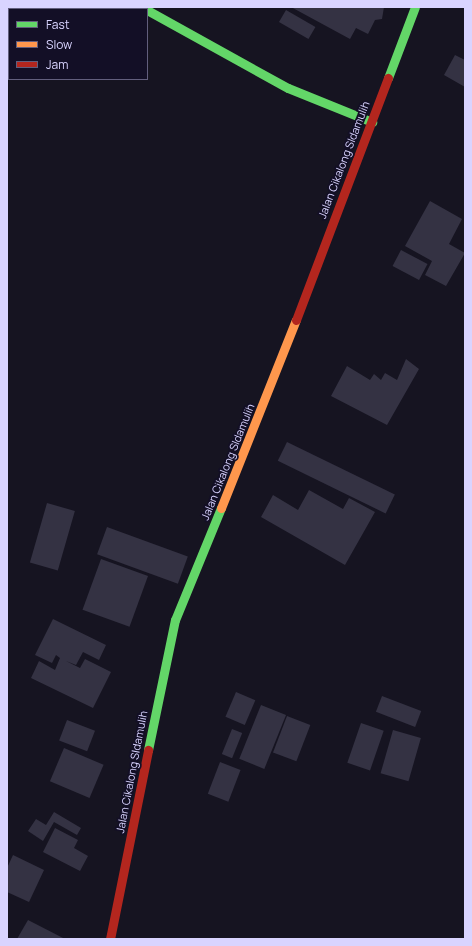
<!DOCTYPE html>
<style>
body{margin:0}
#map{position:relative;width:472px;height:946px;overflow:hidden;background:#161421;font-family:Manrope,sans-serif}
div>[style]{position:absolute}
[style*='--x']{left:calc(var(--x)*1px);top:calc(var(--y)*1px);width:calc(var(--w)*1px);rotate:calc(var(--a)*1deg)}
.building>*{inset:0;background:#343243;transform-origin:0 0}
.fast>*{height:9px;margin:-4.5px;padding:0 4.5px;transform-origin:4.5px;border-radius:4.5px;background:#63d668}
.slow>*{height:9px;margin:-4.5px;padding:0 4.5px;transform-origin:4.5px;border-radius:4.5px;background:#ff974d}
.jam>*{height:9px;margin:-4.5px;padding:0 4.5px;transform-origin:4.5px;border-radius:4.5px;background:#b3261e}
span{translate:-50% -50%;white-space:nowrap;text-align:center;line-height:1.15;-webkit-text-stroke:3.5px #130f26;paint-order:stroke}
.street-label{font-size:11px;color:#d9d4ff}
.frame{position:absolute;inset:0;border:8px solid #d9d4ff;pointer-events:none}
.legend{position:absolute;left:8px;top:8px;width:140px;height:72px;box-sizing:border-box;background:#130f26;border:1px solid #625e7d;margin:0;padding:5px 7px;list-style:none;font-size:12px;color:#d9d4ff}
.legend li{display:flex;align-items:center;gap:8px;height:20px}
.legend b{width:20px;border:1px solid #625e7d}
</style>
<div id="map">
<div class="building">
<div style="clip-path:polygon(291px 7px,384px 7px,382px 19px,375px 20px,368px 34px,356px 28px,350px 39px)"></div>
<div style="left:286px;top:10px;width:34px;height:14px;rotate:30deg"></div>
<div style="clip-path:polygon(455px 55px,465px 60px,465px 87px,444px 75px)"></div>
<div style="clip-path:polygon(430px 201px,462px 219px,449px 244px,465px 253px,446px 286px,425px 275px,432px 261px,405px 246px)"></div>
<div style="left:401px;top:250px;width:30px;height:18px;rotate:28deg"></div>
<div style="clip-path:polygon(406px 359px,419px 369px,387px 425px,331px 396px,347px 366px,370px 380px,374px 374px,381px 380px,385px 373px,397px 380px)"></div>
<div style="left:287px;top:442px;width:120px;height:21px;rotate:26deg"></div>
<div style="clip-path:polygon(309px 490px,343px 509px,349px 498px,375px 512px,345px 565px,261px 517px,273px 495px,298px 510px)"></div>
<div style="left:47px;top:503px;width:29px;height:62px;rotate:16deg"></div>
<div style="left:107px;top:527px;width:86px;height:29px;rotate:20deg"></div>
<div style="left:101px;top:559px;width:50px;height:54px;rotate:20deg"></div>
<div style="clip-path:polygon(53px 619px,106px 645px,99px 660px,83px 652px,76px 665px,66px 661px,80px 668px,85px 659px,111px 672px,93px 708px,31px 678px,39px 661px,55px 670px,60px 658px,56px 655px,52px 663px,35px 655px)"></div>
<div style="left:236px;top:692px;width:21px;height:27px;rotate:23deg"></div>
<div style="left:382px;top:696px;width:42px;height:17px;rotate:21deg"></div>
<div style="left:261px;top:705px;width:27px;height:58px;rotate:22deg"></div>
<div style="left:287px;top:716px;width:25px;height:39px;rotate:21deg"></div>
<div style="left:67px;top:720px;width:30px;height:22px;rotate:21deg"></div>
<div style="left:361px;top:723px;width:24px;height:42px;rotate:19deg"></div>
<div style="left:232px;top:729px;width:11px;height:27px;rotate:22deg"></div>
<div style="left:393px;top:730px;width:29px;height:45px;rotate:16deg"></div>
<div style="left:64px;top:748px;width:43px;height:36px;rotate:23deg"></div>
<div style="left:220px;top:762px;width:22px;height:34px;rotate:21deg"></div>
<div style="clip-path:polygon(54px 812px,81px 828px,77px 835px,54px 822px,43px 841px,28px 831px,36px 819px,46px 825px)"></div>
<div style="clip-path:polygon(55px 828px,78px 840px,74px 848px,88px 856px,80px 871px,43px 852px)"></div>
<div style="clip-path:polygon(13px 855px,44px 870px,29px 902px,7px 892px,7px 868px)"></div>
<div style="clip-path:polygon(28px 920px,65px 939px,17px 939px)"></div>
</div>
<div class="fast">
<div style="--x:147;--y:10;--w:161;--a:29"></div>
<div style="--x:288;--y:88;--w:91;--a:22"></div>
<div style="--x:388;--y:78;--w:76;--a:-69.2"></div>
<div style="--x:148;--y:750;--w:133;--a:-78.3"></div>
<div style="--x:175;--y:620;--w:121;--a:-67.7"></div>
</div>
<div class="slow">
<div style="--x:221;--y:508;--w:202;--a:-68.3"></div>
</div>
<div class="jam">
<div style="--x:296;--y:320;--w:259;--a:-69.2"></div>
<div style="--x:110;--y:939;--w:193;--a:-78.6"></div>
</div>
<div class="street-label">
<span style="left:344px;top:160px;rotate:-69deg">Jalan Cikalong SIdamulih</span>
<span style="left:228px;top:462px;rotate:-68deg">Jalan Cikalong SIdamulih</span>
<span style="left:132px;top:772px;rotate:-79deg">Jalan Cikalong SIdamulih</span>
</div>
<div class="frame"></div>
<ul class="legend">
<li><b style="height:5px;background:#63d668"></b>Fast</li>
<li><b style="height:5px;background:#ff974d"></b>Slow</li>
<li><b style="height:5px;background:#b3261e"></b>Jam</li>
</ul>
</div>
